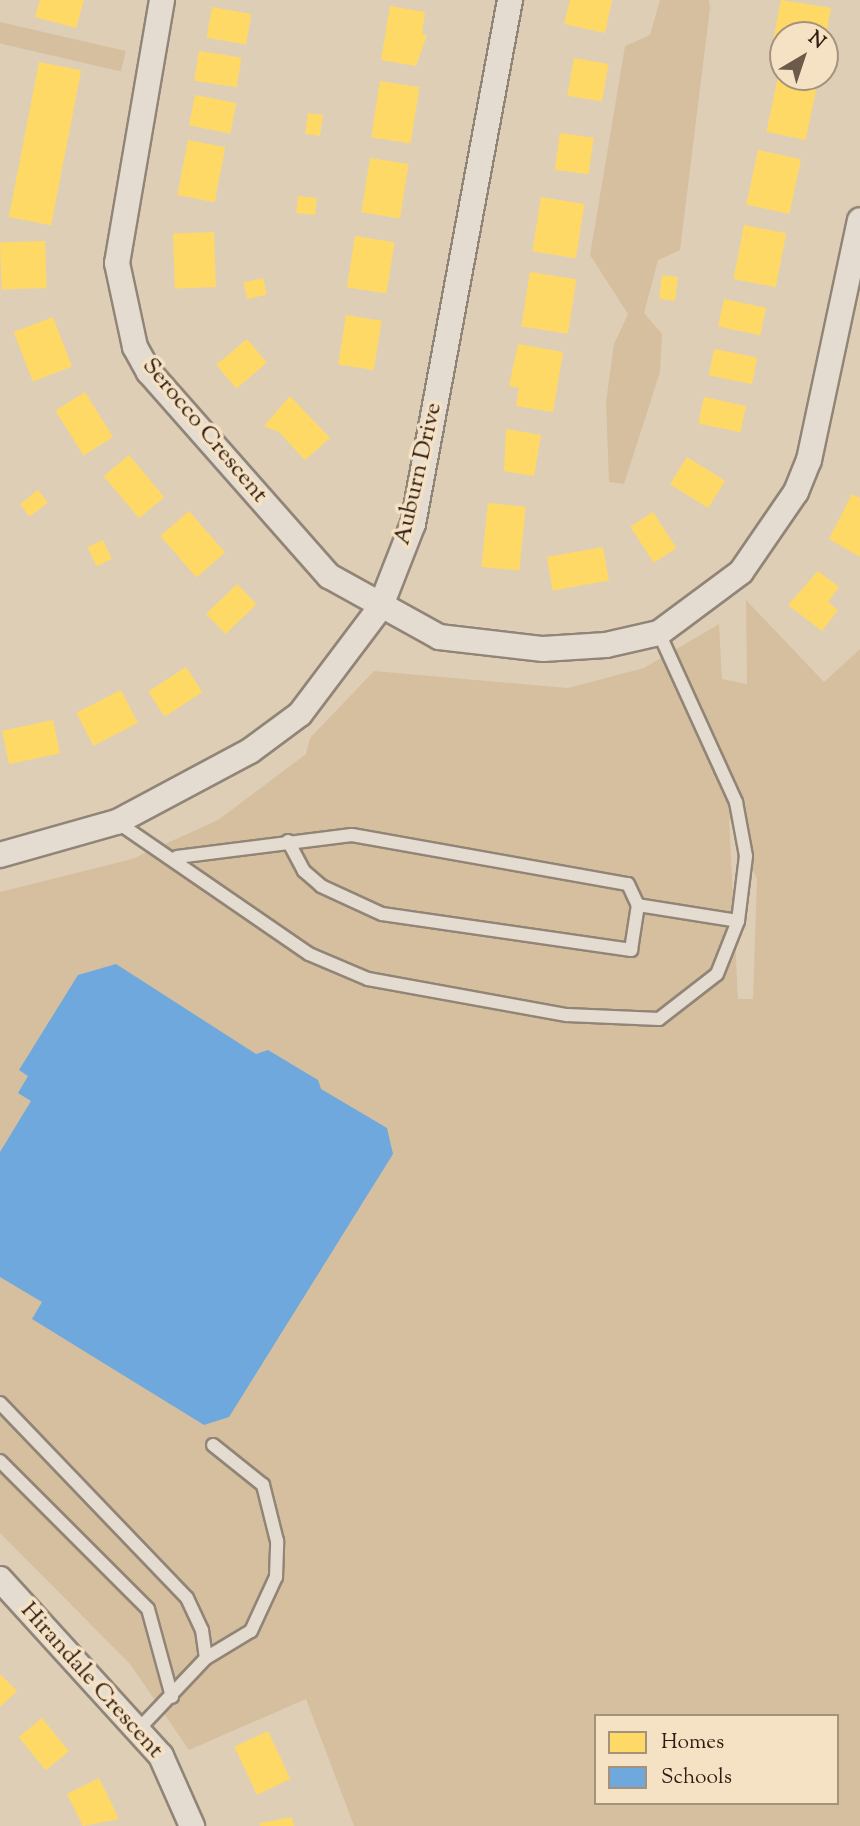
<!DOCTYPE html>
<style>
body{margin:0}
#map{position:relative;width:860px;height:1826px;overflow:hidden;background:#dfceb6;font-family:"Sorts Mill Goudy",serif}
div>[style]{position:absolute}
[style*='--x']{left:calc(var(--x)*1px);top:calc(var(--y)*1px);width:calc(var(--w)*1px);rotate:calc(var(--a)*1deg)}
.green>*{inset:0;background:#d6bf9f;transform-origin:0 0}
.homes>*{inset:0;background:#ffd966;transform-origin:0 0}
.schools>*{inset:0;background:#6fa8dc}
.roads{filter:drop-shadow(2px 0 #918577) drop-shadow(-2px 0 #918577) drop-shadow(0 2px #918577) drop-shadow(0 -2px #918577)}
.lane>*{height:12px;margin:-6px;padding:0 6px;transform-origin:6px;border-radius:6px;background:#e4dcd0}
.street>*{height:24px;margin:-12px;padding:0 12px;transform-origin:12px;border-radius:12px;background:#e4dcd0}
span{translate:-50% -50%;white-space:nowrap;text-align:center;line-height:1.15;-webkit-text-stroke:7px #f5e1c4;paint-order:stroke}
.street-label{font-size:24px;color:#2e1c12}
.legend{position:absolute;left:594px;top:1714px;width:245px;height:91px;box-sizing:border-box;background:#f5e1c4;border:2px solid #a5927d;margin:0;padding:9px 12px;list-style:none;font-size:21px;color:#2e1c12}
.legend li{display:flex;align-items:center;gap:14px;height:35px}
.legend b{width:35px;border:2px solid #a5927d}
.north{position:absolute;left:769px;top:21px;width:70px;height:70px;box-sizing:border-box;background:#f5e1c4;border:2px solid #a5927d;border-radius:50%;rotate:39deg;font-size:19px;font-weight:700;line-height:28px;text-align:center;color:#2e1c12}
.north::after{content:'';display:block;margin:auto;width:24px;height:32px;background:#6c5a4b;clip-path:polygon(50% 0,100% 100%,50% 72%,0 100%)}
</style>
<div id="map">
<div class="green">
<div style="clip-path:polygon(660px 0,709px 0,710px 8px,680px 250px,658px 260px,644px 313px,662px 334px,660px 372px,624px 484px,609px 482px,606px 402px,614px 344px,628px 314px,590px 255px,625px 46px,650px 35px)"></div>
<div style="left:0;top:22px;width:129px;height:21px;rotate:13deg"></div>
<div style="clip-path:polygon(evenodd,746px 600px,824px 682px,860px 649px,860px 1826px,354px 1826px,306px 1699px,189px 1750px,130px 1664px,0 1533px,0 892px,132px 859px,218px 820px,306px 754px,310px 738px,374px 671px,568px 688px,644px 668px,719px 624px,722px 679px,747px 684px,746px 600px,729px 818px,757px 879px,753px 999px,738px 999px,729px 818px,746px 600px,596px 1716px,837px 1716px,837px 1803px,596px 1803px,596px 1716px)"></div>
</div>
<div class="homes">
<div style="clip-path:polygon(40px 0,84px 0,76px 28px,35px 17px)"></div>
<div style="clip-path:polygon(570px 0,612px 0,605px 33px,564px 24px)"></div>
<div style="clip-path:polygon(781px 0,831px 8px,826px 35px,783px 35px,783px 58px,770px 55px)"></div>
<div style="clip-path:polygon(390px 6px,425px 12px,422px 34px,427px 35px,416px 66px,381px 60px)"></div>
<div style="left:212px;top:7px;width:40px;height:31px;rotate:10deg"></div>
<div style="left:199px;top:51px;width:43px;height:30px;rotate:9deg"></div>
<div style="left:574px;top:58px;width:35px;height:38px;rotate:10deg"></div>
<div style="left:39px;top:62px;width:43px;height:158px;rotate:11deg"></div>
<div style="left:778px;top:77px;width:40px;height:56px;rotate:12deg"></div>
<div style="left:380px;top:81px;width:40px;height:57px;rotate:9deg"></div>
<div style="left:195px;top:95px;width:42px;height:31px;rotate:11deg"></div>
<div style="left:308px;top:113px;width:15px;height:21px;rotate:8deg"></div>
<div style="left:560px;top:133px;width:34px;height:37px;rotate:8deg"></div>
<div style="left:188px;top:140px;width:38px;height:56px;rotate:11deg"></div>
<div style="left:758px;top:150px;width:44px;height:56px;rotate:12deg"></div>
<div style="left:370px;top:158px;width:39px;height:55px;rotate:9deg"></div>
<div style="left:298px;top:196px;width:19px;height:17px;rotate:6deg"></div>
<div style="left:541px;top:197px;width:44px;height:55px;rotate:9deg"></div>
<div style="left:744px;top:225px;width:43px;height:55px;rotate:11deg"></div>
<div style="left:214px;top:232px;width:55px;height:41px;rotate:88deg"></div>
<div style="left:355px;top:236px;width:40px;height:52px;rotate:9deg"></div>
<div style="left:45px;top:241px;width:47px;height:45px;rotate:88deg"></div>
<div style="left:530px;top:272px;width:47px;height:55px;rotate:9deg"></div>
<div style="left:662px;top:275px;width:16px;height:24px;rotate:7deg"></div>
<div style="left:263px;top:278px;width:17px;height:20px;rotate:77deg"></div>
<div style="left:724px;top:299px;width:43px;height:28px;rotate:12deg"></div>
<div style="left:346px;top:315px;width:36px;height:50px;rotate:9deg"></div>
<div style="left:53px;top:317px;width:53px;height:42px;rotate:69deg"></div>
<div style="left:247px;top:339px;width:31px;height:40px;rotate:50deg"></div>
<div style="clip-path:polygon(518px 344px,563px 352px,553px 412px,516px 406px,519px 388px,509px 386px)"></div>
<div style="left:714px;top:349px;width:44px;height:27px;rotate:11deg"></div>
<div style="left:85px;top:392px;width:53px;height:35px;rotate:58deg"></div>
<div style="clip-path:polygon(290px 396px,330px 438px,305px 460px,279px 432px,264px 426px)"></div>
<div style="left:704px;top:397px;width:43px;height:27px;rotate:12deg"></div>
<div style="clip-path:polygon(506px 429px,541px 435px,534px 476px,504px 471px)"></div>
<div style="left:129px;top:455px;width:55px;height:33px;rotate:50deg"></div>
<div style="left:687px;top:457px;width:45px;height:32px;rotate:32deg"></div>
<div style="left:38px;top:490px;width:16px;height:23px;rotate:52deg"></div>
<div style="clip-path:polygon(852px 494px,860px 498px,860px 557px,829px 539px)"></div>
<div style="left:488px;top:503px;width:38px;height:64px;rotate:6deg"></div>
<div style="left:189px;top:511px;width:55px;height:38px;rotate:49deg"></div>
<div style="left:653px;top:512px;width:43px;height:27px;rotate:57deg"></div>
<div style="left:103px;top:540px;width:21px;height:17px;rotate:65deg"></div>
<div style="left:603px;top:547px;width:34px;height:57px;rotate:80deg"></div>
<div style="clip-path:polygon(818px 571px,839px 587px,828px 602px,838px 610px,822px 631px,788px 605px)"></div>
<div style="left:237px;top:584px;width:28px;height:43px;rotate:46deg"></div>
<div style="left:186px;top:667px;width:30px;height:45px;rotate:57deg"></div>
<div style="left:121px;top:690px;width:37px;height:50px;rotate:63deg"></div>
<div style="left:53px;top:720px;width:34px;height:52px;rotate:78deg"></div>
<div style="clip-path:polygon(0 1674px,17px 1691px,0 1707px)"></div>
<div style="left:42px;top:1718px;width:43px;height:30px;rotate:51deg"></div>
<div style="left:268px;top:1731px;width:53px;height:37px;rotate:65deg"></div>
<div style="clip-path:polygon(99px 1778px,119px 1819px,83px 1826px,67px 1794px)"></div>
<div style="clip-path:polygon(292px 1817px,294px 1826px,260px 1826px,260px 1823px)"></div>
</div>
<div class="schools">
<div style="clip-path:polygon(116px 964px,256px 1054px,268px 1050px,318px 1080px,321px 1089px,387px 1128px,393px 1154px,229px 1417px,204px 1425px,32px 1319px,42px 1302px,0 1277px,0 1152px,31px 1101px,18px 1093px,28px 1076px,19px 1070px,78px 975px)"></div>
</div>
<div class="roads">
<div class="lane">
<div style="--x:117;--y:822;--w:233;--a:34.5"></div>
<div style="--x:309;--y:954;--w:64;--a:23"></div>
<div style="--x:368;--y:979;--w:202;--a:10.3"></div>
<div style="--x:567;--y:1015;--w:92;--a:2.5"></div>
<div style="--x:659;--y:1019;--w:73;--a:-37.8"></div>
<div style="--x:717;--y:974;--w:57;--a:-68.4"></div>
<div style="--x:738;--y:921;--w:65;--a:-83"></div>
<div style="--x:746;--y:856;--w:55;--a:-100.5"></div>
<div style="--x:736;--y:802;--w:186;--a:-114.5"></div>
<div style="--x:288;--y:841;--w:34;--a:62"></div>
<div style="--x:304;--y:871;--w:23;--a:41"></div>
<div style="--x:321;--y:886;--w:67;--a:24.7"></div>
<div style="--x:382;--y:914;--w:252;--a:8.2"></div>
<div style="--x:631;--y:950;--w:46;--a:-81.2"></div>
<div style="--x:177;--y:857;--w:176;--a:-7.2"></div>
<div style="--x:352;--y:835;--w:280;--a:10.1"></div>
<div style="--x:628;--y:884;--w:23;--a:65"></div>
<div style="--x:638;--y:905;--w:101;--a:9.1"></div>
<div style="--x:0;--y:1403;--w:270;--a:46.2"></div>
<div style="--x:187;--y:1598;--w:35;--a:65"></div>
<div style="--x:202;--y:1630;--w:28;--a:82"></div>
<div style="--x:206;--y:1658;--w:99;--a:133.4"></div>
<div style="--x:0;--y:1461;--w:209;--a:45"></div>
<div style="--x:148;--y:1609;--w:91;--a:74.7"></div>
<div style="--x:206;--y:1658;--w:52;--a:-31"></div>
<div style="--x:251;--y:1631;--w:60;--a:-65.2"></div>
<div style="--x:276;--y:1577;--w:36;--a:-88"></div>
<div style="--x:277;--y:1541;--w:58;--a:-104"></div>
<div style="--x:263;--y:1485;--w:64;--a:-141.3"></div>
</div>
<div class="street">
<div style="--x:162;--y:0;--w:267;--a:99.7"></div>
<div style="--x:117;--y:263;--w:86;--a:77.9"></div>
<div style="--x:135;--y:347;--w:29;--a:61"></div>
<div style="--x:149;--y:372;--w:272;--a:48.6"></div>
<div style="--x:329;--y:576;--w:126;--a:29"></div>
<div style="--x:439;--y:637;--w:105;--a:6.6"></div>
<div style="--x:543;--y:649;--w:63;--a:-3.6"></div>
<div style="--x:606;--y:645;--w:54;--a:-12.8"></div>
<div style="--x:659;--y:633;--w:102;--a:-36.6"></div>
<div style="--x:741;--y:572;--w:97;--a:-55.5"></div>
<div style="--x:796;--y:492;--w:35;--a:-68"></div>
<div style="--x:809;--y:460;--w:245;--a:-78"></div>
<div style="--x:0;--y:855;--w:122;--a:-15.8"></div>
<div style="--x:117;--y:822;--w:151;--a:-28.1"></div>
<div style="--x:250;--y:751;--w:62;--a:-36.5"></div>
<div style="--x:300;--y:714;--w:133;--a:-53"></div>
<div style="--x:380;--y:608;--w:90;--a:-68.6"></div>
<div style="--x:413;--y:524;--w:533;--a:-79.51"></div>
<div style="--x:0;--y:1579;--w:239;--a:47.7"></div>
<div style="--x:161;--y:1756;--w:77;--a:66.1"></div>
</div>
</div>
<div class="street-label">
<span style="left:204px;top:431px;rotate:50deg">Serocco Crescent</span>
<span style="left:419px;top:474px;rotate:-77deg">Auburn Drive</span>
<span style="left:91px;top:1681px;rotate:48deg">Hirandale Crescent</span>
</div>
<ul class="legend">
<li><b style="height:19px;background:#ffd966"></b>Homes</li>
<li><b style="height:19px;background:#6fa8dc"></b>Schools</li>
</ul>
<div class="north">N</div>
</div>
